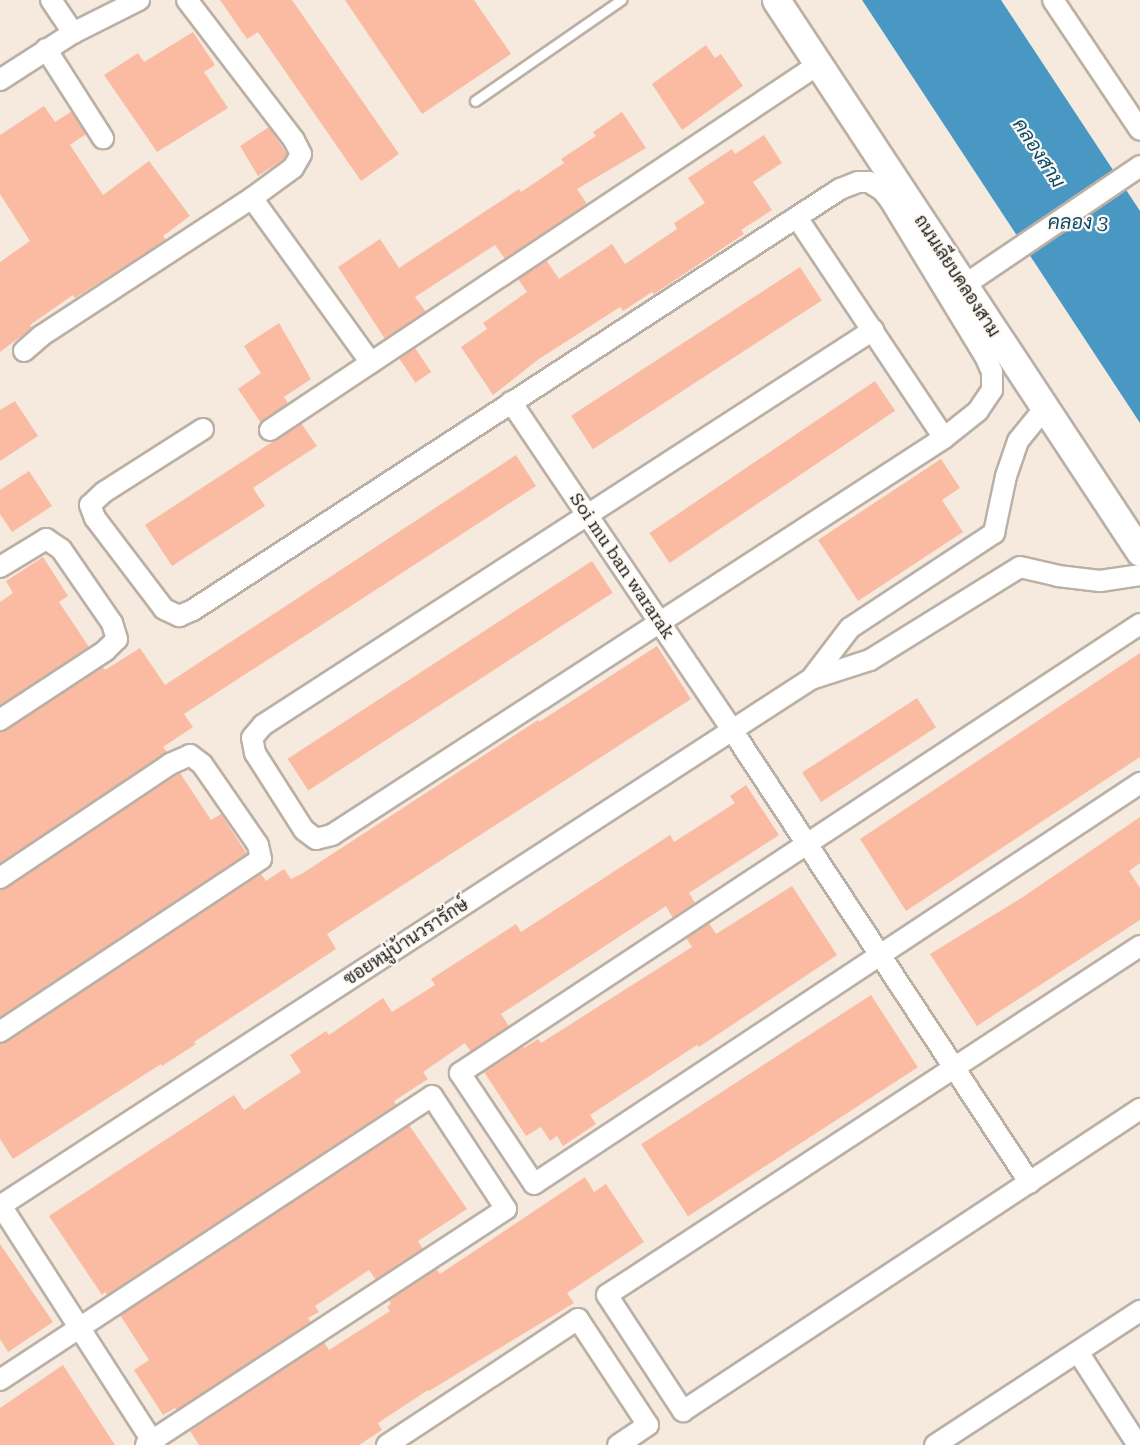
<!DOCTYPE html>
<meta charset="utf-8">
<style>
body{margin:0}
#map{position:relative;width:1140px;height:1445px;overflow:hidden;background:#f6eadf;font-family:"Roboto Serif",Sarabun,serif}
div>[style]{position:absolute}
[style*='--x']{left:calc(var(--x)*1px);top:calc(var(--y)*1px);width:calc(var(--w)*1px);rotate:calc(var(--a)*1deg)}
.water>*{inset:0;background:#4998c4}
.building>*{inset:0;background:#fabba2;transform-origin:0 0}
.roads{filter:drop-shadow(2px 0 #bbb0a5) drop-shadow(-2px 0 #bbb0a5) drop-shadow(0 2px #bbb0a5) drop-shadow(0 -2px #bbb0a5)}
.service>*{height:9px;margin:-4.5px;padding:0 4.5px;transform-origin:4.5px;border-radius:4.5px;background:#fff}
.minor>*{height:20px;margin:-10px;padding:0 10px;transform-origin:10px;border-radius:10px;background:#fff}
.secondary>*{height:27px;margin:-13.5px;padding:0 13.5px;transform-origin:13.5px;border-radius:13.5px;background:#fff}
span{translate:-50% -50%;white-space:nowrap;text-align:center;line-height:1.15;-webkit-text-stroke:4.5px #fdf9f4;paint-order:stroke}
.street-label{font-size:18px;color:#1d1915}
.water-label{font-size:20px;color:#0d4d6b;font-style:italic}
</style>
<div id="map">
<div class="water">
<div style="clip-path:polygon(862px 0,1001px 0,1140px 211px,1140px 423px)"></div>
</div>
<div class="building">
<div style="clip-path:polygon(220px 0,292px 0,399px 154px,361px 181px,258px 32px,247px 39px)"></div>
<div style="clip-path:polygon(345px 0,474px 0,511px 54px,422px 114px)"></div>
<div style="clip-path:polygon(193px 32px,215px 65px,204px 72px,228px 108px,157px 152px,104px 75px,138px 53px,144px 62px)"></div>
<div style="clip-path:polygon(706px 45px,715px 58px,721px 54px,743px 86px,682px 130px,652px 84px)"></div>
<div style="clip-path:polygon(44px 106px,55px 122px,72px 111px,86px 134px,70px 145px,103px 195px,149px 161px,190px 216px,163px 236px,166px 240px,75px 298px,73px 295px,30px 325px,32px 328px,0 352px,0 262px,30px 241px,0 194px,0 135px)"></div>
<div style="clip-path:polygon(622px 112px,646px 148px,577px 189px,587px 204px,505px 259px,495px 245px,415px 297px,426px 312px,385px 339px,338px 267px,380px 239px,399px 268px,519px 189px,521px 192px,564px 163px,561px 159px,596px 136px,593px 132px)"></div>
<div style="clip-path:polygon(269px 127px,287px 154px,284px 159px,258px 176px,240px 146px)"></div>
<div style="clip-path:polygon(764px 135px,782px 163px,753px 182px,772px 210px,741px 230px,744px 234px,654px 294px,652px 292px,623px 311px,620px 307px,539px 359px,493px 395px,461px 347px,487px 329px,483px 323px,527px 292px,518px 279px,546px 260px,559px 279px,612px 244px,625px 264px,677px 229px,674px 223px,705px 203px,688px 178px,732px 149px,735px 154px)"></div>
<div style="left:800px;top:267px;width:40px;height:273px;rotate:57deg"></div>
<div style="clip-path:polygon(279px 323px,311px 379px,284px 397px,288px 403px,261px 423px,238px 389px,261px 373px,244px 346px)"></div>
<div style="left:415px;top:348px;width:29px;height:19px;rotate:56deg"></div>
<div style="left:875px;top:381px;width:36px;height:272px;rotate:56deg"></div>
<div style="clip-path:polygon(15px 401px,38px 436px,0 461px,0 410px)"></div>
<div style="clip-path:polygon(301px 423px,317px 446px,253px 488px,265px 506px,172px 566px,145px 525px)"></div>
<div style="clip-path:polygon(516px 455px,536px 486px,184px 714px,193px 727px,163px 747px,167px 752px,0 864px,0 732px,103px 667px,105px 670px,140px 648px,165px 685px)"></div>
<div style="clip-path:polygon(941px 459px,960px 488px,942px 500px,963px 532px,858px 601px,818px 540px)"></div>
<div style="clip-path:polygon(29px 471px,52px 506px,12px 532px,0 514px,0 490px)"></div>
<div style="clip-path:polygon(43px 557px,68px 596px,59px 602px,89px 647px,0 706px,0 602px,13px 593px,6px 581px)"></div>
<div style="left:592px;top:561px;width:38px;height:363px;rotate:57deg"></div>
<div style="clip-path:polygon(657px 646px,691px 699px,327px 934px,336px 949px,194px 1042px,196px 1044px,162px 1066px,161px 1064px,13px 1159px,0 1139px,0 1044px,261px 874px,266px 881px,284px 869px,291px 879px,303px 873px,538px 720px,539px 722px)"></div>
<div style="clip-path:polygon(1140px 653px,1140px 757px,906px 911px,860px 839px)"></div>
<div style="left:917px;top:698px;width:35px;height:137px;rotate:57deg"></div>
<div style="clip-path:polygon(180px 773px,211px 820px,221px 814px,247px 854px,0 1018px,0 890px)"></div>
<div style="clip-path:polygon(746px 785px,779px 835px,689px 893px,695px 903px,673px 918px,666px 906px,501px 1014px,509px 1026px,471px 1052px,465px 1043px,423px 1072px,428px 1079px,394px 1101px,396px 1105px,107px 1295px,105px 1292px,102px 1295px,49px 1216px,234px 1095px,244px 1110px,301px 1072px,290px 1055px,326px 1031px,329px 1035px,383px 998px,392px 1012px,435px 985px,431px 979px,516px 924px,521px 932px,670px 835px,674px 842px,735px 803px,730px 796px)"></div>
<div style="clip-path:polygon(1140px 817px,1140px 863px,1129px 871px,1140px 888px,1140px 920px,977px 1026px,930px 954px,1023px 897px)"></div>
<div style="clip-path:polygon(792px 886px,837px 955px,699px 1047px,697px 1045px,590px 1115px,596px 1124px,563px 1146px,557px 1136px,550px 1141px,541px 1127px,526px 1136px,484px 1072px,523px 1046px,524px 1048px,538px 1039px,541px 1043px,692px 947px,686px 938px,709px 923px,716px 934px)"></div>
<div style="left:871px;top:995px;width:86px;height:274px;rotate:57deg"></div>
<div style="clip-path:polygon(409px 1125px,467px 1209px,418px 1241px,423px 1249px,376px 1280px,369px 1270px,315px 1306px,319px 1312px,308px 1318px,311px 1322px,177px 1411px,175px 1408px,163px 1415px,134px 1370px,149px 1360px,120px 1315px)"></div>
<div style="clip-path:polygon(585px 1177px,594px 1192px,606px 1184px,644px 1242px,567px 1293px,574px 1303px,429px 1391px,428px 1390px,378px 1423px,382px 1430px,359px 1445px,199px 1445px,190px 1431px,324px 1342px,329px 1350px,390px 1311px,387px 1307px,391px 1304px,389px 1300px,436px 1269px,440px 1274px)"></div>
<div style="clip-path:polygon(0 1244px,53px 1322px,8px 1352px,0 1339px)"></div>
<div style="clip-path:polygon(63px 1365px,115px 1445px,0 1445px,0 1408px)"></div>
</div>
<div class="roads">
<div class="service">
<div style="--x:475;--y:101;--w:178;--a:-34.7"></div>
</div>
<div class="minor">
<div style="--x:51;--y:0;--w:40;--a:56"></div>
<div style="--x:1053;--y:0;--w:156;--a:56.2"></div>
<div style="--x:46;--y:49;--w:106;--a:57.4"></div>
<div style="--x:0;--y:80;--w:87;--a:-32.8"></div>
<div style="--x:73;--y:33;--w:74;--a:-26.6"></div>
<div style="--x:252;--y:198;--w:203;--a:54.2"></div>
<div style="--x:798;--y:219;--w:263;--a:56.3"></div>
<div style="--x:963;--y:286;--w:214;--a:-34.1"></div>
<div style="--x:24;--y:351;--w:23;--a:-41"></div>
<div style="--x:41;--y:336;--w:252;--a:-33.2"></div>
<div style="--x:252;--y:198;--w:51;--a:-36.2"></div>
<div style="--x:293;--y:168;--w:16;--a:-60"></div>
<div style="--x:301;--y:154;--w:16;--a:-117"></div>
<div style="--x:294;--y:140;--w:176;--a:-127.4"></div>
<div style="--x:511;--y:402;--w:396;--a:56"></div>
<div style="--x:732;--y:730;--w:542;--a:56.66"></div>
<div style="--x:203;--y:429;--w:117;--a:147.5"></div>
<div style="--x:104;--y:492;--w:19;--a:137"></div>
<div style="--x:90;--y:505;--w:14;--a:69"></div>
<div style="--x:95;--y:518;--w:114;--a:52.8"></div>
<div style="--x:164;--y:609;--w:17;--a:25"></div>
<div style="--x:179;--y:616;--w:15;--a:-23"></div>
<div style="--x:193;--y:610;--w:772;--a:-33.05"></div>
<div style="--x:840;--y:189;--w:19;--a:-21"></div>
<div style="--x:858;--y:182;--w:11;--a:0"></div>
<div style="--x:869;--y:182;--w:15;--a:32"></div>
<div style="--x:882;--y:190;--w:13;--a:51"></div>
<div style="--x:890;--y:200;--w:183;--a:58.7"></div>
<div style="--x:985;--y:356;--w:17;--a:66"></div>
<div style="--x:992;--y:372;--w:18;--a:90"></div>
<div style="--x:992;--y:390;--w:25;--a:124"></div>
<div style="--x:978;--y:411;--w:43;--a:141.5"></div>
<div style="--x:944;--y:438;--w:729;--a:147.03"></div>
<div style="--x:332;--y:835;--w:16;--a:166"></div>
<div style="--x:316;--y:839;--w:15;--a:-143"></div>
<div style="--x:304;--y:830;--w:91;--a:-122.5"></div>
<div style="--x:255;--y:753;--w:15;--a:-101"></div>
<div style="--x:252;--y:738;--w:17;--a:-50"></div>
<div style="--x:263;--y:725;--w:727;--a:-32.92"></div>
<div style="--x:270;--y:430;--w:660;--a:-33.69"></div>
<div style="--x:0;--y:567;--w:54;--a:-31.3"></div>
<div style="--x:46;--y:539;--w:18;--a:34"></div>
<div style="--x:61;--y:549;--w:90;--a:55.4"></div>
<div style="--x:112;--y:623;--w:17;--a:73"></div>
<div style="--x:117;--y:639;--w:17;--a:135"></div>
<div style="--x:105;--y:651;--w:126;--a:146.7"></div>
<div style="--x:1140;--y:624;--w:815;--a:146.56"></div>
<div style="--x:460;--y:1073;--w:133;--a:56.3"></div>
<div style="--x:534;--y:1184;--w:727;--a:-33.49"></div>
<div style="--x:811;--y:679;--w:64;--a:-52.6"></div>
<div style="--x:850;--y:628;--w:173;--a:-33.4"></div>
<div style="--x:994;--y:533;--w:58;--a:-78.1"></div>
<div style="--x:1006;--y:476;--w:37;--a:-71"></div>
<div style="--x:1018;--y:441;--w:36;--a:-51"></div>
<div style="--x:1041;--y:413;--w:9;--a:-84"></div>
<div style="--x:0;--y:878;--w:205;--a:-33.8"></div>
<div style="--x:170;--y:764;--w:22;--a:-24"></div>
<div style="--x:190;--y:755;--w:15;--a:37"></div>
<div style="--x:202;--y:764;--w:98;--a:55.3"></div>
<div style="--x:258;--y:845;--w:14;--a:78"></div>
<div style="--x:261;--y:859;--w:313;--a:146.5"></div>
<div style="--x:1140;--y:946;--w:637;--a:146.78"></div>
<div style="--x:607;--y:1295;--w:139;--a:56.8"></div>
<div style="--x:683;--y:1411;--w:548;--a:-33.46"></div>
<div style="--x:0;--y:1204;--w:287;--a:57.3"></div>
<div style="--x:0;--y:1206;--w:967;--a:-33.02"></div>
<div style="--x:811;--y:679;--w:62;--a:-17.9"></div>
<div style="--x:870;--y:660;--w:176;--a:-31.8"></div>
<div style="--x:1020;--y:567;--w:39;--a:13"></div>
<div style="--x:1058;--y:576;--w:42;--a:6.8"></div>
<div style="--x:1100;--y:581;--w:40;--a:-8.5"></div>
<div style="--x:1078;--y:1352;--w:111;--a:57.2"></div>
<div style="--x:0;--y:1380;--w:517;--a:-33.32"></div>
<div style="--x:432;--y:1096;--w:135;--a:56.8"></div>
<div style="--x:506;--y:1209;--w:430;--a:146.8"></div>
<div style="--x:387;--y:1445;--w:229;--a:-33.4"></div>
<div style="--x:578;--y:1319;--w:127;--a:56.6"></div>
<div style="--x:648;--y:1425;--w:36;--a:146"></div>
<div style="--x:935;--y:1445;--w:245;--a:-33.2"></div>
</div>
<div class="secondary">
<div style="--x:776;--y:0;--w:661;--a:56.6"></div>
</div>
</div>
<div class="street-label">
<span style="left:957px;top:276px;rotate:57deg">ถนนเลียบคลองสาม</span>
<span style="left:622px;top:566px;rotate:56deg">Soi mu ban wararak</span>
<span style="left:406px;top:942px;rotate:-33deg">ซอยหมู่บ้านวรารักษ์</span>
</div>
<div class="water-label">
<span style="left:1039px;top:153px;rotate:57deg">คลองสาม</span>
<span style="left:1078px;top:222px">คลอง 3</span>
</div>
</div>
